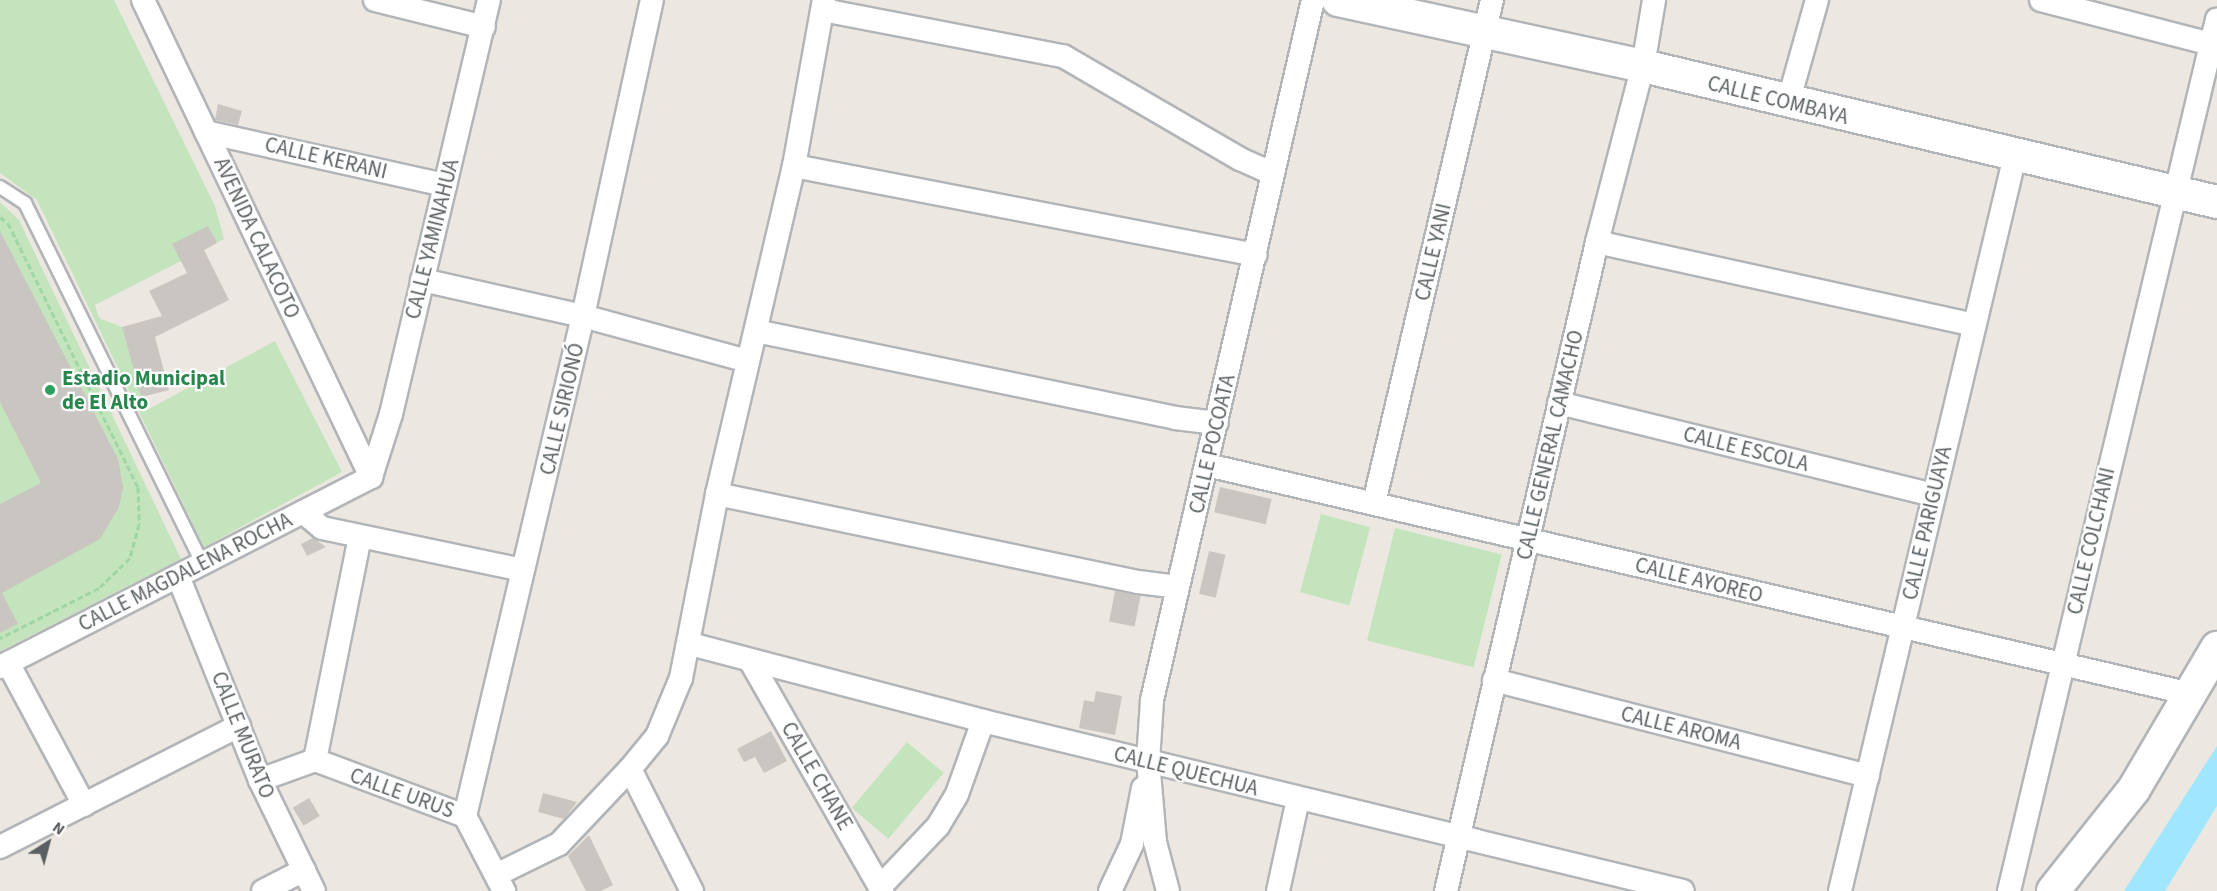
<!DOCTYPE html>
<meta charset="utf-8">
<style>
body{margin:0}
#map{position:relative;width:2217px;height:891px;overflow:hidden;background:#ece8e1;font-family:"Source Sans 3",sans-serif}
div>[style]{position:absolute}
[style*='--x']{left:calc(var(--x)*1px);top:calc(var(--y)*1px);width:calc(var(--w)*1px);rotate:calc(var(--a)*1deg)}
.green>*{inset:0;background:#c4e4bd;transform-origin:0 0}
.water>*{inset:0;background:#9fe6fe}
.building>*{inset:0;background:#c9c5c0;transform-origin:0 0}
.path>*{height:3px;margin-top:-1.5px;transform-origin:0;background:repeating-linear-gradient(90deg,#a0d6a4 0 6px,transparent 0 9px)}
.roads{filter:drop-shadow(2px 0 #b2b5b8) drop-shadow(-2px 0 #b2b5b8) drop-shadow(0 2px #b2b5b8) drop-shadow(0 -2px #b2b5b8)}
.lane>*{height:12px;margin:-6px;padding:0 6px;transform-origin:6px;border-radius:6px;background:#fff}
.street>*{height:22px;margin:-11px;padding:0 11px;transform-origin:11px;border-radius:11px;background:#fff}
.secondary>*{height:32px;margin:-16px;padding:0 16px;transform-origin:16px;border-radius:16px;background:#fff}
.dots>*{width:16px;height:16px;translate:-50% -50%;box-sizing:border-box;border:3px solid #fff;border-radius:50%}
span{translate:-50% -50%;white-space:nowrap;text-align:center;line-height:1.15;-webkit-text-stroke:4.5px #fff;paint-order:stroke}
.street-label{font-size:21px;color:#595f62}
.leisure-label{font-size:21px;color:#27864d;font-weight:700}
.left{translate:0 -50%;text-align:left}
.north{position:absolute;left:18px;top:813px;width:60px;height:60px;-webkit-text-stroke:4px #fff;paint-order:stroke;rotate:36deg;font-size:16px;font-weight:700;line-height:24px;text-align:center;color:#595f62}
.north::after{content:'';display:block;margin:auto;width:21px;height:27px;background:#595f62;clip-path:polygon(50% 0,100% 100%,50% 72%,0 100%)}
</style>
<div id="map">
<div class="green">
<div style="clip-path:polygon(0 0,114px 0,215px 206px,224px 239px,95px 305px,99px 318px,122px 327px,145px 411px,275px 341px,342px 472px,204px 547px,37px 200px,0 173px)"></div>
<div style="clip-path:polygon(0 202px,19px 220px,181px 559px,0 651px)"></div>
<div style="left:1321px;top:514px;width:51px;height:81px;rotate:15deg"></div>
<div style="left:1395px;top:528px;width:110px;height:116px;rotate:14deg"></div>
<div style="left:907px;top:742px;width:48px;height:86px;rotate:40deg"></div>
</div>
<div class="water">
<div style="clip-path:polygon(2217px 746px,2217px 806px,2165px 891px,2124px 891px)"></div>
</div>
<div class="building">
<div style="clip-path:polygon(218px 104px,242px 111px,238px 125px,215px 120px)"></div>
<div style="clip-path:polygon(208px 226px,217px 243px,204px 250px,229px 300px,155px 337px,169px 390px,141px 397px,122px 327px,162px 316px,149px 291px,187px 273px,172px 244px)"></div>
<div style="clip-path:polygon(0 231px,118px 459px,123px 487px,119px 507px,100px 539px,2px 593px,18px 624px,0 633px,0 504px,41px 483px,0 402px)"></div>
<div style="left:1220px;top:487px;width:53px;height:26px;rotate:13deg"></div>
<div style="clip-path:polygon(313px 538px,326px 547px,307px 556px,301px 544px)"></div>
<div style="left:1209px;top:551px;width:17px;height:44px;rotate:13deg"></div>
<div style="left:1115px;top:591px;width:26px;height:31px;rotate:11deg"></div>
<div style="clip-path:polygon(1096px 691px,1122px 696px,1115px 735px,1079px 728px,1084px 700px,1094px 702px)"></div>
<div style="clip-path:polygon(771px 731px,787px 761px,764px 773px,755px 757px,744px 762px,737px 749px)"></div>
<div style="clip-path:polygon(543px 793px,577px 802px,564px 819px,538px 812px)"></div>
<div style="left:309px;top:798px;width:21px;height:19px;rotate:59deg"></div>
<div style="clip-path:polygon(589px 835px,613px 885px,601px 891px,586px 891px,568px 856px)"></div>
</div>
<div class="path">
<div style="--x:0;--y:217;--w:10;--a:37"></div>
<div style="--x:8;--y:223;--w:294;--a:63.8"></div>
<div style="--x:138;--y:487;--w:37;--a:88"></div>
<div style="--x:139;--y:524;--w:35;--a:105"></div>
<div style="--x:130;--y:558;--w:43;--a:135.9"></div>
<div style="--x:99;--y:588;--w:111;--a:153.2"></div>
</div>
<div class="roads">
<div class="lane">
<div style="--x:0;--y:187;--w:30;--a:33"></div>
<div style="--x:25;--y:203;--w:401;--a:63.8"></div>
</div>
<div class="street">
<div style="--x:143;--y:0;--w:529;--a:64.45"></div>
<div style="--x:375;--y:0;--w:112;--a:13.9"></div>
<div style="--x:2041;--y:0;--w:176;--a:14.5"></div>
<div style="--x:823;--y:10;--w:244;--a:10.9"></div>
<div style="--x:1063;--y:56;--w:205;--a:30.2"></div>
<div style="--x:1240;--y:159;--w:35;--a:24"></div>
<div style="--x:1788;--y:103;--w:107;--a:-74.3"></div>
<div style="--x:206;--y:132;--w:245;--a:12.5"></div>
<div style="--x:794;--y:166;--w:470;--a:10.9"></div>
<div style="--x:1597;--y:242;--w:385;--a:12.4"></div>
<div style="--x:422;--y:280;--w:165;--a:12.6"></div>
<div style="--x:583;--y:316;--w:170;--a:15.3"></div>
<div style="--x:756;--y:331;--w:428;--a:11.7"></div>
<div style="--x:1175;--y:418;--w:42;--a:6.8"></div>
<div style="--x:1559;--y:403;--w:385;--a:13.8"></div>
<div style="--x:1207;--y:465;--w:1010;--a:13.1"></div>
<div style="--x:371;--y:477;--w:66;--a:-72.4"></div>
<div style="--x:391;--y:414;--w:425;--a:-76.7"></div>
<div style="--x:717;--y:494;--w:430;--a:11.8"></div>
<div style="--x:1138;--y:582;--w:40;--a:7.1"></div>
<div style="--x:1374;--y:503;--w:517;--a:-76.8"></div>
<div style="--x:303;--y:512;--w:25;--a:40"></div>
<div style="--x:322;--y:528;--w:205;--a:11.8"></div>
<div style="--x:178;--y:576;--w:220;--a:68.1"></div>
<div style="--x:260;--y:780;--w:123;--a:64.1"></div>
<div style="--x:690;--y:644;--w:303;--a:14.7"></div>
<div style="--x:983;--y:721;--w:720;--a:13.65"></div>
<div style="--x:751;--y:662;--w:264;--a:60.2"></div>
<div style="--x:8;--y:663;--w:161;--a:61.8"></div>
<div style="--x:0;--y:667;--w:417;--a:-27.1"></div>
<div style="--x:1494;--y:680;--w:386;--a:14.4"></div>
<div style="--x:315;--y:760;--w:227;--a:-78.6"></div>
<div style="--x:630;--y:769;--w:137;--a:63.1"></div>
<div style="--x:260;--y:780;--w:59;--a:-20"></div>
<div style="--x:315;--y:760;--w:160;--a:20.5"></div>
<div style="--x:465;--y:816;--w:85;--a:62.5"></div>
<div style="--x:465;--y:816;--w:514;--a:-76.72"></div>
<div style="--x:583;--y:316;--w:323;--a:-77.7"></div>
<div style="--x:0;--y:847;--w:268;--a:-26.9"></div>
<div style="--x:496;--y:875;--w:70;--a:-26.2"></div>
<div style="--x:559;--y:844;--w:103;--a:-46.6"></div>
<div style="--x:630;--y:769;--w:43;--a:-50.7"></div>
<div style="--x:657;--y:736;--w:63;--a:-67.5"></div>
<div style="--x:681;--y:678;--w:187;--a:-78.9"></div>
<div style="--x:717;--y:494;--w:337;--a:-76.8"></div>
<div style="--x:794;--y:166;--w:169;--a:-79.8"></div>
<div style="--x:880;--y:887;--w:84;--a:-46.4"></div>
<div style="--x:938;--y:826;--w:37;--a:-59"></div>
<div style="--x:957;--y:794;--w:77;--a:-70.4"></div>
<div style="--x:263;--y:891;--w:46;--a:-27.1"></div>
<div style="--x:1110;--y:891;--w:52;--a:-64.9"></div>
<div style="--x:1132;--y:844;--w:57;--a:-78.9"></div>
<div style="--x:1168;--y:891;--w:51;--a:-104.9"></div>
<div style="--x:1155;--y:842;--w:81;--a:-94.9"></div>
<div style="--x:1148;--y:761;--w:61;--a:-86.2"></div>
<div style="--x:1152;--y:700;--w:718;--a:-77.05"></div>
<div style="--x:1278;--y:891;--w:94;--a:-77.7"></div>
<div style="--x:1446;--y:891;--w:666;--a:-76.9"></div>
<div style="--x:1597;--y:242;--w:182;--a:-75.4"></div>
<div style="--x:1643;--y:66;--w:67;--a:-80.5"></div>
<div style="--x:1840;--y:891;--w:756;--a:-76.61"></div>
<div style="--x:2009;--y:891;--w:896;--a:-76.58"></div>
</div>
<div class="secondary">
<div style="--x:1338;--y:0;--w:312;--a:12.2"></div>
<div style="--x:1643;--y:66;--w:590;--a:13.33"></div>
<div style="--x:2053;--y:891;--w:130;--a:-51.5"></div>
<div style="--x:2134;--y:789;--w:164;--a:-59.5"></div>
</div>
</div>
<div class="dots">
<div style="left:50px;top:390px;background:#2e9e5b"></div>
</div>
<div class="street-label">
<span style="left:1778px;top:100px;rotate:14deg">CALLE COMBAYA</span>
<span style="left:326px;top:158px;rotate:13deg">CALLE KERANI</span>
<span style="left:257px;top:238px;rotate:65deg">AVENIDA CALACOTO</span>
<span style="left:432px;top:239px;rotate:-76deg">CALLE YAMINAHUA</span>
<span style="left:1433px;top:252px;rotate:-77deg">CALLE YANI</span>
<span style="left:562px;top:409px;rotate:-77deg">CALLE SIRIONÓ</span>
<span style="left:1212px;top:444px;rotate:-77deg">CALLE POCOATA</span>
<span style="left:1550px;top:445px;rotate:-77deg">CALLE GENERAL CAMACHO</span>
<span style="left:1746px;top:449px;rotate:14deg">CALLE ESCOLA</span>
<span style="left:1927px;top:523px;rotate:-77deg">CALLE PARIGUAYA</span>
<span style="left:2091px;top:541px;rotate:-77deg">CALLE COLCHANI</span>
<span style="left:185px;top:572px;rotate:-27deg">CALLE MAGDALENA ROCHA</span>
<span style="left:1699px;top:580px;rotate:14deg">CALLE AYOREO</span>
<span style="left:1681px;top:728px;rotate:14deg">CALLE AROMA</span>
<span style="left:243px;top:735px;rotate:68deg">CALLE MURATO</span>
<span style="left:1186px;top:771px;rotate:14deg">CALLE QUECHUA</span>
<span style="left:817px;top:776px;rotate:60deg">CALLE CHANE</span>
<span style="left:402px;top:793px;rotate:20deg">CALLE URUS</span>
</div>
<div class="leisure-label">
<span class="left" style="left:62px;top:390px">Estadio Municipal<br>de El Alto</span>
</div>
<div class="north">N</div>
</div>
